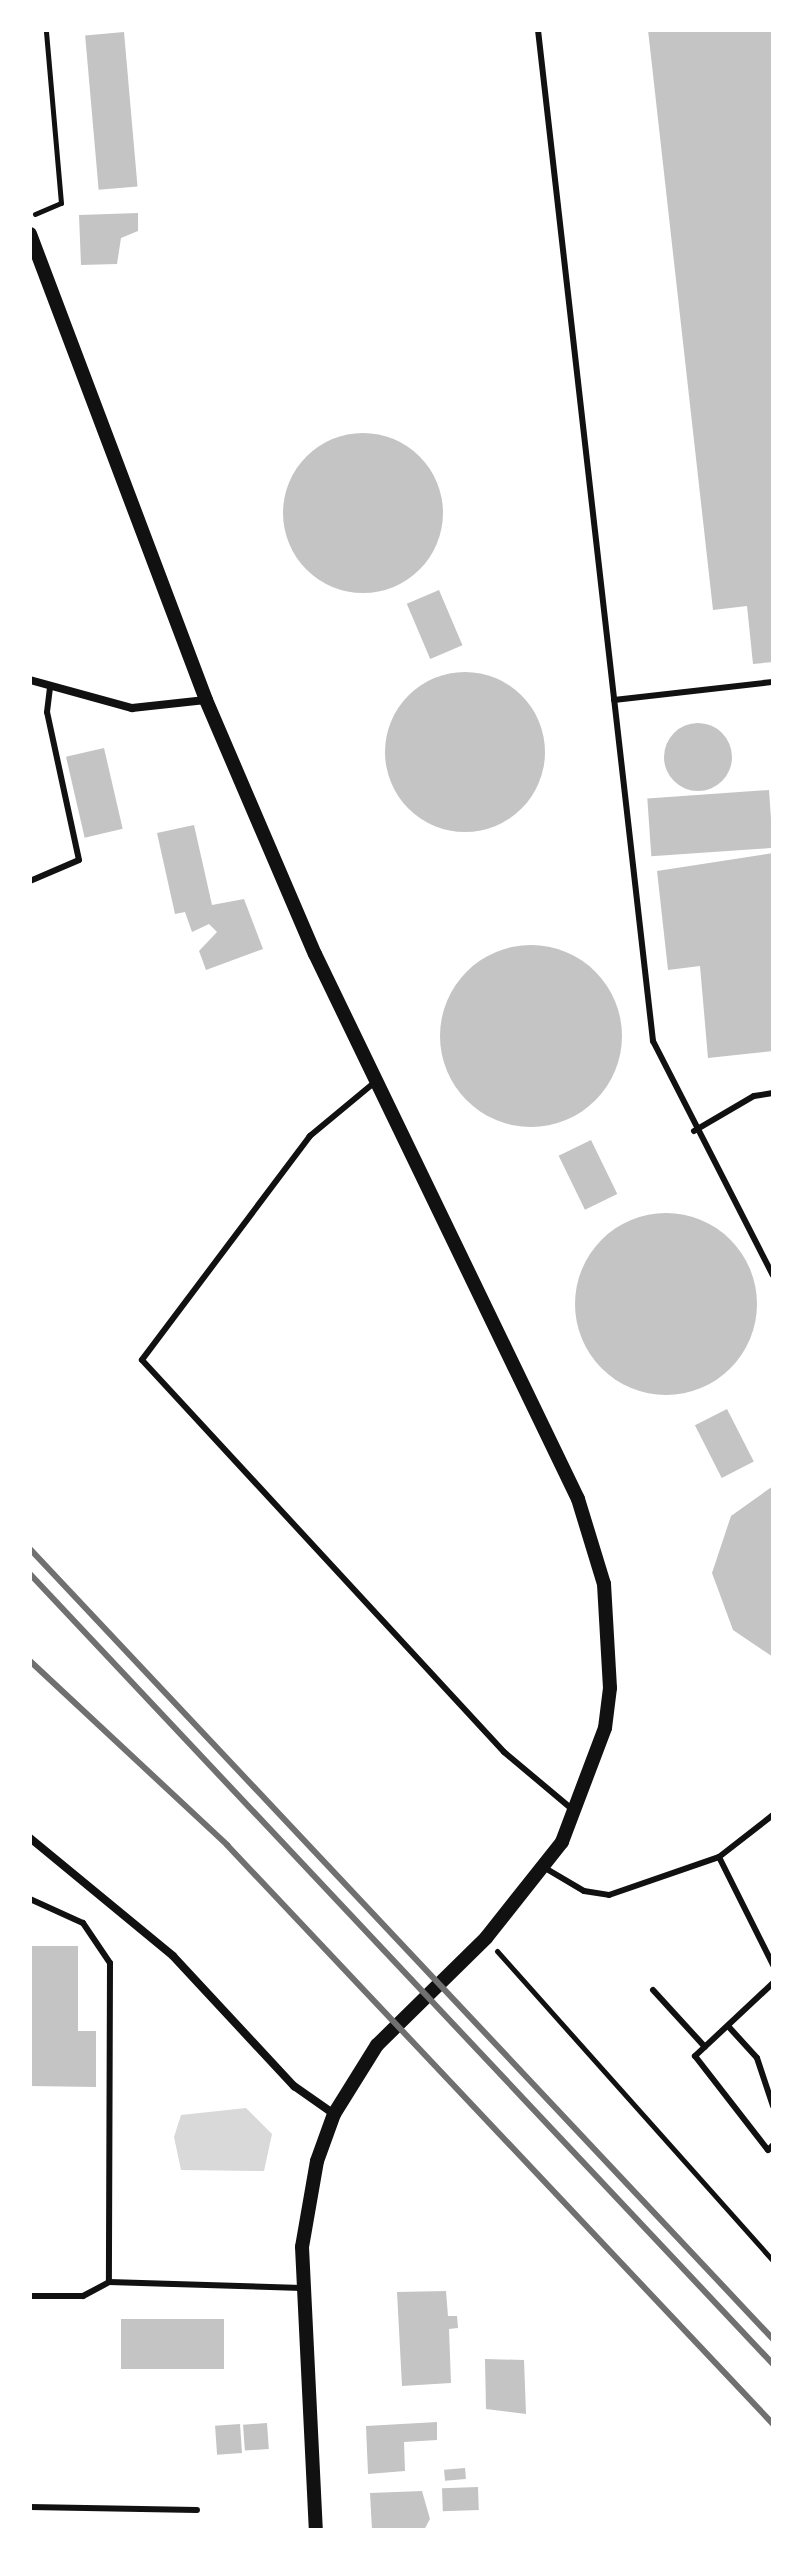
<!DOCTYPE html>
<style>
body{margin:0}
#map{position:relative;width:803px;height:2560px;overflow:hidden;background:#fff;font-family:"PT Sans",sans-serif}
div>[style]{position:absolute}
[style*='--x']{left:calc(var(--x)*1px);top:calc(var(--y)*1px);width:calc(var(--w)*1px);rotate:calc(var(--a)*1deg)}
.water>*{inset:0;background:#d9d9d9}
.building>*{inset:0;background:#c4c4c4;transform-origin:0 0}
.round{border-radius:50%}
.path>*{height:5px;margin:-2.5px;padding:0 2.5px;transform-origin:2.5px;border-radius:2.5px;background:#111}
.service>*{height:6px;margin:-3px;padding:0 3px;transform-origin:3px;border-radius:3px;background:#111}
.minor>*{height:8px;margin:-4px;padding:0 4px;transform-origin:4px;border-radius:4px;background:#111}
.tertiary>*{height:14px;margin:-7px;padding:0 7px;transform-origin:7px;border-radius:7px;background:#111}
.rail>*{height:6px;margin:-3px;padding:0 3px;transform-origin:3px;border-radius:3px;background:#707070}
span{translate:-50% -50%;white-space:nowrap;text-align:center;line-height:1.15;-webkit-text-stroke:6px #fff;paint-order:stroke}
.frame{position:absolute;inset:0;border:32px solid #fff;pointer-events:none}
</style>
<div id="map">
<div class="water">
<div style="clip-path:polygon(246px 2108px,272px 2134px,264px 2171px,181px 2170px,174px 2137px,181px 2115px)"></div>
</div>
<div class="building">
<div style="clip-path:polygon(648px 30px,773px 30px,773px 662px,753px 664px,747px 606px,713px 610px)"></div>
<div style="left:124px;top:32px;width:155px;height:39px;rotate:85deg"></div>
<div style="clip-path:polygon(138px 213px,138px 231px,121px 238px,117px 264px,81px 265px,79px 215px)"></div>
<div class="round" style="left:283px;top:433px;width:160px;height:160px"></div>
<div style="left:439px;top:590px;width:60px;height:35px;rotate:67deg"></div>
<div class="round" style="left:385px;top:672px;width:160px;height:160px"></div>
<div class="round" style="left:664px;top:723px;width:68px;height:68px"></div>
<div style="left:104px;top:748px;width:83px;height:39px;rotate:77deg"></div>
<div style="left:769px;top:790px;width:58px;height:122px;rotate:86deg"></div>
<div style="clip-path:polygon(194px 825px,212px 905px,244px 899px,263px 949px,206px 970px,199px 951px,217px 932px,209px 924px,192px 932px,185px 912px,175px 914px,157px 833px)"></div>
<div style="clip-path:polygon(773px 853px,773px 1051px,708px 1058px,700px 966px,668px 970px,657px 871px)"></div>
<div class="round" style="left:440px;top:945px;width:182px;height:182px"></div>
<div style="left:591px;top:1140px;width:60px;height:36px;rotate:64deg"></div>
<div class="round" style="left:575px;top:1213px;width:182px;height:182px"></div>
<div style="left:727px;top:1409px;width:59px;height:36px;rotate:63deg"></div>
<div style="clip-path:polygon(773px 1486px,773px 1657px,733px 1630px,712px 1573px,731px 1516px)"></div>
<div style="clip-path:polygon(30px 1946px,78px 1946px,78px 2031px,96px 2031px,96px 2087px,30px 2086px)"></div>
<div style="clip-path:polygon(446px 2291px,448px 2316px,457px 2316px,458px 2328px,449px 2329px,451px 2383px,402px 2386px,397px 2292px)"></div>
<div style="left:121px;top:2319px;width:103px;height:50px"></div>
<div style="clip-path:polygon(485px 2359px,524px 2360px,526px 2414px,486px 2409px)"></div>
<div style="clip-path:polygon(437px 2422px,437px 2440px,404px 2442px,405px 2471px,368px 2474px,366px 2426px)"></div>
<div style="left:267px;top:2423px;width:26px;height:24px;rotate:86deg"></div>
<div style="left:240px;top:2424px;width:29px;height:25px;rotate:86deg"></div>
<div style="left:465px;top:2468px;width:11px;height:21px;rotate:85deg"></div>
<div style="left:478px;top:2487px;width:23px;height:36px;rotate:88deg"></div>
<div style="clip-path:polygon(422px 2491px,430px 2519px,424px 2530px,372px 2530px,370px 2493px)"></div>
</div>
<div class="path">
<div style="--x:35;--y:214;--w:28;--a:-23"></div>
<div style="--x:61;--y:203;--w:174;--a:-95"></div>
<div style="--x:497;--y:1951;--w:415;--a:48.3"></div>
</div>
<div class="service">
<div style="--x:538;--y:30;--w:1018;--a:83.51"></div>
<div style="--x:653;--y:1041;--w:263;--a:62.9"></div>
<div style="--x:614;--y:700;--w:160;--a:-6.5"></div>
<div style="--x:30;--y:881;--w:53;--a:-23.2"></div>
<div style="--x:79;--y:860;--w:151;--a:-102.2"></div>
<div style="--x:47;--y:712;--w:26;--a:-83"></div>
<div style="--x:375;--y:1082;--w:85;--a:140.3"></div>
<div style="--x:310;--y:1136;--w:280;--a:126.9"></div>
<div style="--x:142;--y:1360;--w:534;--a:47.28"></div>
<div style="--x:504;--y:1752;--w:90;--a:40"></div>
<div style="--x:694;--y:1131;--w:69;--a:-30.3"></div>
<div style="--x:754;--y:1096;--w:19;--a:-9"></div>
<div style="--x:719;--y:1857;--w:121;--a:63.4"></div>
<div style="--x:545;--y:1868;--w:45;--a:30.5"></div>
<div style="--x:584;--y:1891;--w:25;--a:9"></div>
<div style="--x:609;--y:1895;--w:116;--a:-19.1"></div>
<div style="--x:719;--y:1857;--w:68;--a:-37.9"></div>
<div style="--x:30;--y:1899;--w:58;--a:24.4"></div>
<div style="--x:83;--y:1923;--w:48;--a:56"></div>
<div style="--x:110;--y:1963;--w:319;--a:90.2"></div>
<div style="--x:109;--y:2282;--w:193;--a:1.8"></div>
<div style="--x:773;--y:1983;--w:107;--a:136.9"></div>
<div style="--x:695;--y:2056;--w:119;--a:52.2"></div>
<div style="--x:768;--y:2150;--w:7;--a:-45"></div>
<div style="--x:653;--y:1990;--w:77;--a:47.6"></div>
<div style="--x:728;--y:2026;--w:43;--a:47.8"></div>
<div style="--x:757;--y:2058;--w:51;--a:71.6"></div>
<div style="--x:30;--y:2296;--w:53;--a:0"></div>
<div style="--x:83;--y:2296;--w:30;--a:-28"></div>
<div style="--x:30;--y:2507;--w:167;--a:1"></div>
</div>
<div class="minor">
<div style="--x:30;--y:680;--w:106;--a:15.4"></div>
<div style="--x:132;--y:708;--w:74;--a:-6.2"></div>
<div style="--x:30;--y:1838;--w:185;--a:39.5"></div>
<div style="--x:173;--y:1956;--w:178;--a:47.1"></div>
<div style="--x:294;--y:2086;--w:49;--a:35"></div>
</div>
<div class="tertiary">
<div style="--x:30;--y:234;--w:498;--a:69.3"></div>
<div style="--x:206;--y:700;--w:276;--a:66.8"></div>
<div style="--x:315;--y:954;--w:605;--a:64.24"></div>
<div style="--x:578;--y:1499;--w:89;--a:73"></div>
<div style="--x:604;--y:1584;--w:104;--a:86.7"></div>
<div style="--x:610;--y:1688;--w:40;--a:97.1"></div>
<div style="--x:605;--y:1728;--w:122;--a:110.7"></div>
<div style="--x:562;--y:1842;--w:122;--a:128.4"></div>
<div style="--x:486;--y:1938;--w:153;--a:135.5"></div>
<div style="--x:377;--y:2045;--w:81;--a:121.9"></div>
<div style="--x:334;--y:2114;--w:50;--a:109.9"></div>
<div style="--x:317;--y:2161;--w:87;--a:99.9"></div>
<div style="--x:302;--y:2247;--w:283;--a:87.2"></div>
</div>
<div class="rail">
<div style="--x:30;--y:1549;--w:1085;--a:46.76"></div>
<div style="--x:30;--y:1574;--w:1085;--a:46.76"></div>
<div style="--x:30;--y:1661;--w:270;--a:43"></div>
<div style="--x:227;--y:1845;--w:796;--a:46.68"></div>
</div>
<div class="frame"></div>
</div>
